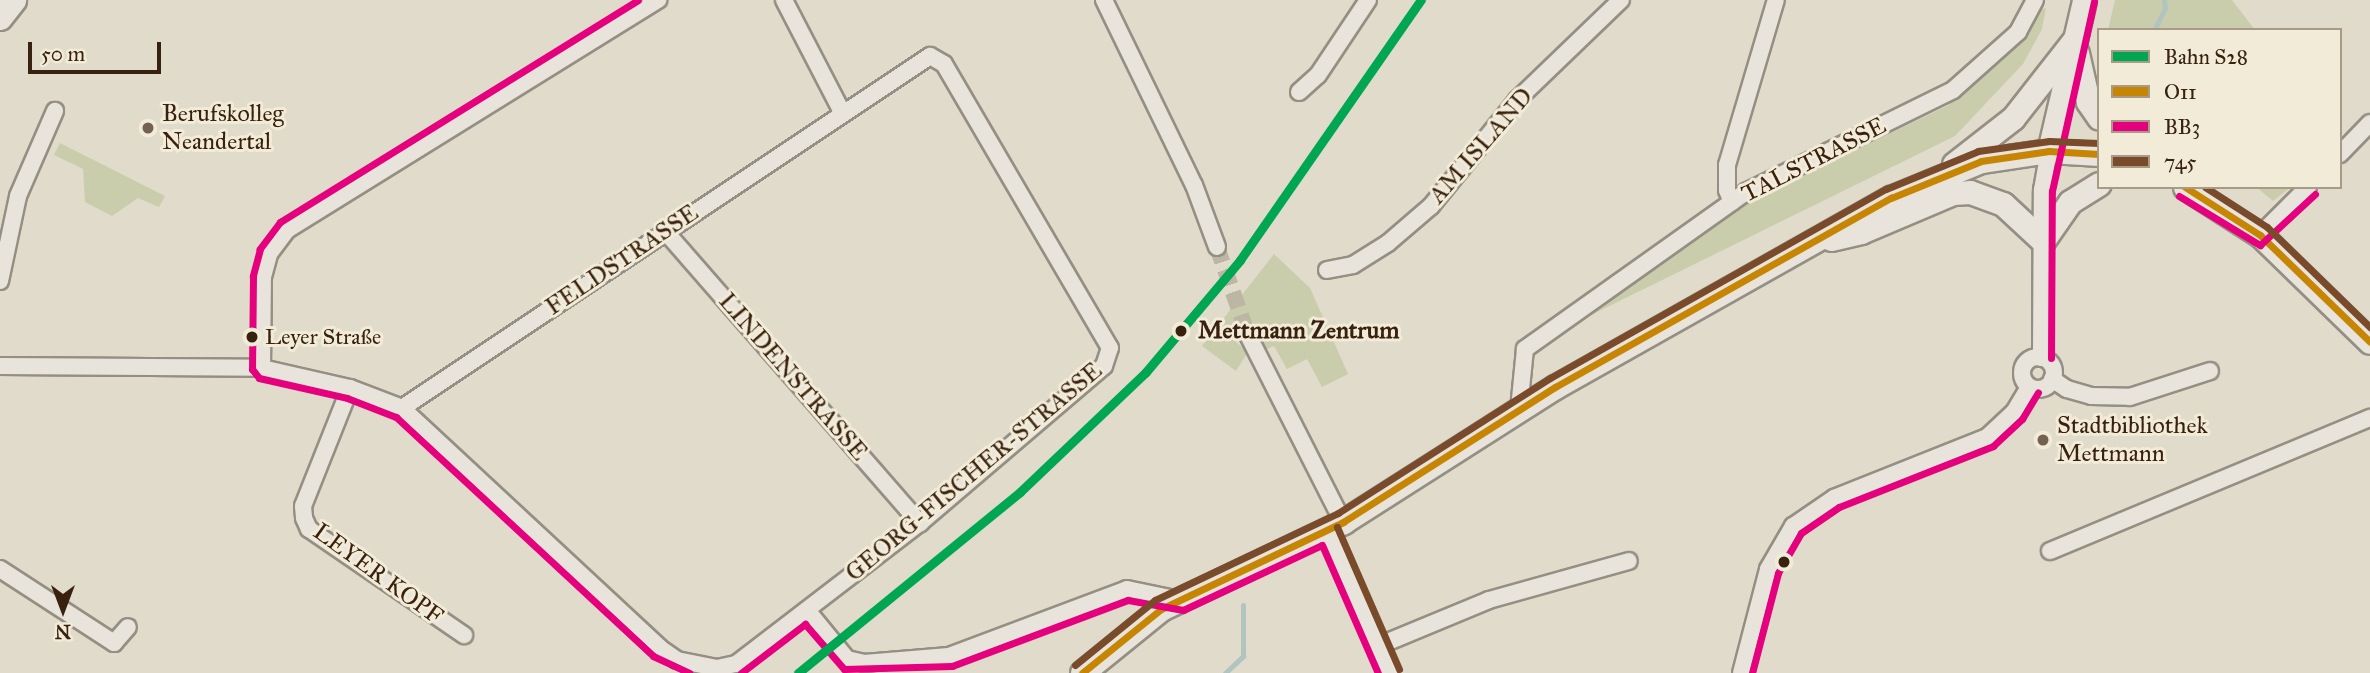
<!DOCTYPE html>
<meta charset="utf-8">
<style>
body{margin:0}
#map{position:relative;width:2370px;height:673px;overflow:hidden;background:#e0dbca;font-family:"IM FELL Great Primer",serif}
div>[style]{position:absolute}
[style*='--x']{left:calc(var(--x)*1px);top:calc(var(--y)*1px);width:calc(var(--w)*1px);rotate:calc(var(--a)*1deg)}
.green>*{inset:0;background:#c9cdac}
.stream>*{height:5px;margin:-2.5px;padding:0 2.5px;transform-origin:2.5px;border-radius:2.5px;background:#b0c5c0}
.street-tunnel>*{height:16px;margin-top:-8px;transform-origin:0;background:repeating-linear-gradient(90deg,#beb6a5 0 16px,transparent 0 24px)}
.roads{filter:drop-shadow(2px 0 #958f83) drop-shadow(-2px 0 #958f83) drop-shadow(0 2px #958f83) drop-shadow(0 -2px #958f83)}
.street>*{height:16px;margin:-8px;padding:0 8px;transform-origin:8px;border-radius:8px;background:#e8e4dc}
.street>.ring{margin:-8px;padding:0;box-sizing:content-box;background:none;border:16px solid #e8e4dc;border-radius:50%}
.secondary>*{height:23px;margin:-11.5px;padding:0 11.5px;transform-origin:11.5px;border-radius:11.5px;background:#e8e4dc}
.bus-1>*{height:7px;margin:-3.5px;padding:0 3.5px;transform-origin:3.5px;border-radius:3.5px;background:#c78504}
.bus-2>*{height:7px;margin:-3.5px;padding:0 3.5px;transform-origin:3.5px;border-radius:3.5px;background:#e5007d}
.bus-3>*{height:7px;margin:-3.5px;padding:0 3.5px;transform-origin:3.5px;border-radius:3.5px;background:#7a4b2a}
.rail-1>*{height:9px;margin:-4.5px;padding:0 4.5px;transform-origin:4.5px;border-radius:4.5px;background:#00a651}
.dots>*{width:19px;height:19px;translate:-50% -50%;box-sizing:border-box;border:4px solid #f1ebd7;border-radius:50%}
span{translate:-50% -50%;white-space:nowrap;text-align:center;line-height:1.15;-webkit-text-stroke:6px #f1ebd7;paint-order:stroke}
.bus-label{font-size:22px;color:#38210f}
.left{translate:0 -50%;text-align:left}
.poi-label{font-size:24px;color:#38210f}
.street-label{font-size:24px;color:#38210f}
.stop-label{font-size:24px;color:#38210f;font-weight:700}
.legend{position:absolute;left:2097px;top:28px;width:245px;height:161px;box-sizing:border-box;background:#f1ebd7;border:2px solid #a79a87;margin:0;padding:9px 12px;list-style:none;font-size:21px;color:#38210f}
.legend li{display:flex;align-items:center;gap:14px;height:35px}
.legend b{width:35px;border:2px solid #a79a87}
.north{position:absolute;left:28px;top:575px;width:70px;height:70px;-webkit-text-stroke:5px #f1ebd7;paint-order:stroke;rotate:180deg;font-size:19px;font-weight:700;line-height:28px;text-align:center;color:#38210f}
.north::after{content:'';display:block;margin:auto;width:24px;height:32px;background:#38210f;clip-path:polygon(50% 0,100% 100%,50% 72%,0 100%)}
.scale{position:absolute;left:28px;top:42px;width:133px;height:32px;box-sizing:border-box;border:4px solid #38210f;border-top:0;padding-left:9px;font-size:21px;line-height:24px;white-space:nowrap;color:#38210f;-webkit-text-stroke:5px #f1ebd7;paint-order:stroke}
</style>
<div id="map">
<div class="green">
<div style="clip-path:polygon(2115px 0,2232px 0,2255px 30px,2108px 30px)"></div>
<div style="clip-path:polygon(2046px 8px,2042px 29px,2023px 64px,1955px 136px,1583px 319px,1744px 204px,1947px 106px,2010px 51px,2039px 10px)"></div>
<div style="clip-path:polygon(60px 143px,165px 196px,159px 207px,138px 198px,112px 216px,85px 202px,83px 169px,54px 155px)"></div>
<div style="clip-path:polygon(2256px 187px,2291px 187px,2273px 201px)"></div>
<div style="clip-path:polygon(1274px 254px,1310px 288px,1348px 374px,1322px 387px,1307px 359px,1287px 369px,1274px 346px,1265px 350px,1254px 332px,1236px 342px,1248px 352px,1236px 371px,1202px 346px)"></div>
</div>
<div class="stream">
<div style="--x:2154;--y:30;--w:25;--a:-63"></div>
<div style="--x:2165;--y:8;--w:8;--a:-97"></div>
<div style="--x:1225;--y:673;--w:25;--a:-43"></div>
<div style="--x:1243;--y:656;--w:51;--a:-90"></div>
</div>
<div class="street-tunnel">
<div style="--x:1217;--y:247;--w:93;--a:70.6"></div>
</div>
<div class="roads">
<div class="street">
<div style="--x:784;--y:0;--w:126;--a:62.6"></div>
<div style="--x:1104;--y:0;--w:206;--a:64.1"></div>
<div style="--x:1194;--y:185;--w:66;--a:69.6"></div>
<div style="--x:1299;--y:92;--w:25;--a:-42"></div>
<div style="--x:1318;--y:75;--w:90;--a:-56.3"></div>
<div style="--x:2340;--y:154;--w:43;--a:-45.9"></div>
<div style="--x:1732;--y:202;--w:13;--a:-113"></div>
<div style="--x:1727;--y:190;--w:25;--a:-90"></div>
<div style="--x:1727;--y:165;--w:172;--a:-73.5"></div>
<div style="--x:665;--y:231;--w:388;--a:48.9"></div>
<div style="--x:2260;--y:235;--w:68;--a:-45"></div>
<div style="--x:1327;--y:270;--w:26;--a:-11"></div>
<div style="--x:1353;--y:265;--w:41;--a:-32.2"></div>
<div style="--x:1388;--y:243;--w:57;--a:-40.7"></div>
<div style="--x:1431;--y:206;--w:136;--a:-50.9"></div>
<div style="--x:1517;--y:100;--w:144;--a:-43.9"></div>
<div style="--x:0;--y:281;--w:87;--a:-78"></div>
<div style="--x:18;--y:196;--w:93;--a:-66.5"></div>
<div style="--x:1248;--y:335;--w:210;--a:63.1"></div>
<div class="ring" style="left:2022px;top:357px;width:16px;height:16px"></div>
<div style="--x:2041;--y:358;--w:168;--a:-89.7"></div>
<div style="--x:2042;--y:190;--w:40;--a:-80"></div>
<div style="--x:0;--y:366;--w:262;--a:0.4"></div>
<div style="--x:262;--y:368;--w:90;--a:12.8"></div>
<div style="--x:350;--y:388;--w:56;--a:21"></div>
<div style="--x:402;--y:408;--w:352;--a:42.9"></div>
<div style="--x:660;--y:648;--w:21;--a:35"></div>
<div style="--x:677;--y:660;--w:41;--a:11.3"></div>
<div style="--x:717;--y:668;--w:19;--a:-12"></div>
<div style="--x:736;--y:664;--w:232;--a:-37.5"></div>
<div style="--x:920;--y:523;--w:242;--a:-40.5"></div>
<div style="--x:1104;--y:366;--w:19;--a:-72"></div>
<div style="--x:1110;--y:348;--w:329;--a:-120.3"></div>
<div style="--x:944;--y:64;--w:16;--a:-150"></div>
<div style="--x:930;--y:56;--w:635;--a:146.31"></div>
<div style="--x:262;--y:368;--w:91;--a:-89.4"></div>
<div style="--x:263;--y:277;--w:24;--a:-75"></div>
<div style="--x:269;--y:254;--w:30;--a:-53"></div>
<div style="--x:287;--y:230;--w:437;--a:-31.8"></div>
<div style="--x:2052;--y:379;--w:18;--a:34"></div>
<div style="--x:2067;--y:389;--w:25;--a:16"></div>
<div style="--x:2091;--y:396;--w:39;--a:1"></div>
<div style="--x:2130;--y:397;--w:84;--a:-18"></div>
<div style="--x:350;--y:388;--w:127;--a:111.7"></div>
<div style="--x:303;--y:506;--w:12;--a:85"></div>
<div style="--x:304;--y:518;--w:12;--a:66"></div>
<div style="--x:309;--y:529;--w:188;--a:34.4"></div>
<div style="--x:1519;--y:409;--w:60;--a:-84.3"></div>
<div style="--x:1525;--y:349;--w:271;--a:-35.4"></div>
<div style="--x:1746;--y:192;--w:231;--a:-26.2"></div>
<div style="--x:1953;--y:90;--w:87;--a:-41.7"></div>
<div style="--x:2018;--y:32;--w:36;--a:-62"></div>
<div style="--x:1327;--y:531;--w:155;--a:66.4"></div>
<div style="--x:2050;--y:551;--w:347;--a:-22.6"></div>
<div style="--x:0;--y:569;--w:136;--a:33"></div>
<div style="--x:114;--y:643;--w:21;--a:-49"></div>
<div style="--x:807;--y:610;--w:63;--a:50.8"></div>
<div style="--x:847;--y:659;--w:17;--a:13"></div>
<div style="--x:864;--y:663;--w:85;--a:-4.7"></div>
<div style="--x:949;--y:656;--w:190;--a:-20.6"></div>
<div style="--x:1127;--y:589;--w:53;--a:11.9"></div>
<div style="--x:1378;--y:646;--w:120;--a:-22.5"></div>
<div style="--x:1489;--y:600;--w:145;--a:-15.6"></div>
<div style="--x:1741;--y:673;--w:107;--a:-75.4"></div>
<div style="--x:1768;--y:569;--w:50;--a:-59.8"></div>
<div style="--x:1793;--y:526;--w:50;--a:-34.3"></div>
<div style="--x:1834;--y:498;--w:165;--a:-21.7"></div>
<div style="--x:1987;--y:437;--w:37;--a:-43"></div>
<div style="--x:2014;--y:412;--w:29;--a:-59"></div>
</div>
<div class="secondary">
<div style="--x:0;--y:18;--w:23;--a:-52"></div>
<div style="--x:2077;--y:53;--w:50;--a:77.3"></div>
<div style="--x:2088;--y:102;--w:19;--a:55"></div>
<div style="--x:2049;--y:151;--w:155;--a:-76.9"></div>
<div style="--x:1954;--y:164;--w:75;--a:-37.9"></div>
<div style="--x:2013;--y:118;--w:100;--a:-51.9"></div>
<div style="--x:2185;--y:187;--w:89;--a:32.6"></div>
<div style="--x:2260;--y:235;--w:153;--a:44.2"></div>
<div style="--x:1831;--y:239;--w:31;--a:-13"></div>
<div style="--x:1861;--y:232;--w:100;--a:-23"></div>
<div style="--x:1953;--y:193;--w:17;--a:-3"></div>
<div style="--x:1970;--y:192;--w:35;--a:20"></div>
<div style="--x:2003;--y:204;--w:54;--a:42.8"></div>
<div style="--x:2043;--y:241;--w:47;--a:-55.3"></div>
<div style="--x:2070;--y:202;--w:34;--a:-32"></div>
<div style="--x:1082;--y:673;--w:102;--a:-39"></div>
<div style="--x:1161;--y:609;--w:202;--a:-25.5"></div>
<div style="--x:1343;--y:522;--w:251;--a:-32.5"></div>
<div style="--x:1555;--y:387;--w:386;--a:-29.4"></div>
<div style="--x:1891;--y:198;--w:97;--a:-22.3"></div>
<div style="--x:1981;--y:161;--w:69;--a:-8.4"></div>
<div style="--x:2049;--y:151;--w:50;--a:3.4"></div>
</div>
</div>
<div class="bus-1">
<div style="--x:2185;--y:187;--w:89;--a:32.6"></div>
<div style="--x:2260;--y:235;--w:153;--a:44.2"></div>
<div style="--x:1082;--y:673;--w:102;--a:-39"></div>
<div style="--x:1161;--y:609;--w:202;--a:-25.5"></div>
<div style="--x:1343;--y:522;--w:251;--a:-32.5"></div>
<div style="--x:1555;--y:387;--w:386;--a:-29.4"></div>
<div style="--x:1891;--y:198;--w:97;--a:-22.3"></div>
<div style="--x:1981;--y:161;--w:69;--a:-8.4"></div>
<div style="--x:2049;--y:151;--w:50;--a:3.4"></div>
</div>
<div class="bus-2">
<div style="--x:638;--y:0;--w:421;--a:148.2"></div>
<div style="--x:280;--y:222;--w:34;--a:127"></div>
<div style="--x:260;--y:249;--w:28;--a:105"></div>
<div style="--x:253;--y:276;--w:93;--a:90.6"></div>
<div style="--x:252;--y:369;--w:11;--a:52"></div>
<div style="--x:259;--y:378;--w:90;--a:12.8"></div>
<div style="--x:347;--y:398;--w:53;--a:21.2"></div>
<div style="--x:396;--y:417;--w:351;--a:42.9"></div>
<div style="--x:653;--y:656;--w:40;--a:25"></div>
<div style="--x:2179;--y:196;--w:95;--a:31.2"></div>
<div style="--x:2260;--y:245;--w:75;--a:-42.8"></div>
<div style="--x:2051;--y:358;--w:167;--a:-89.7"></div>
<div style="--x:2052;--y:191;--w:194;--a:-77.5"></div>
<div style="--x:741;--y:673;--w:81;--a:-37.4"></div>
<div style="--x:805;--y:624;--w:60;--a:49.1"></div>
<div style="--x:844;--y:669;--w:108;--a:-1.6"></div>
<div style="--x:952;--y:666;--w:188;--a:-20.6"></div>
<div style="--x:1128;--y:600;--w:56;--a:10.3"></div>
<div style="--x:1183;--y:610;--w:153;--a:-25.1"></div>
<div style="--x:1322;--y:545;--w:140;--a:66.4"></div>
<div style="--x:1752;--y:673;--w:103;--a:-75.4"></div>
<div style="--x:1778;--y:573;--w:46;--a:-60.1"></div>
<div style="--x:1801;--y:533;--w:46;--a:-34.4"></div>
<div style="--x:1839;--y:507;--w:166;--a:-21.6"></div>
<div style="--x:1993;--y:446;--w:40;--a:-43"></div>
<div style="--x:2022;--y:419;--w:31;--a:-59"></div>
</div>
<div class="bus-3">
<div style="--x:2205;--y:187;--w:74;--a:32.8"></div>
<div style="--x:2267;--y:227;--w:144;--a:44.2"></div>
<div style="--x:1337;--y:527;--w:155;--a:66.4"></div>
<div style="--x:1075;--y:665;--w:103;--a:-39.1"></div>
<div style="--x:1155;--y:600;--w:203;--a:-25.4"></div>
<div style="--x:1338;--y:513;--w:251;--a:-32.5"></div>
<div style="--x:1550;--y:378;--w:386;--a:-29.4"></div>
<div style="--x:1886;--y:189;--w:100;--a:-22.4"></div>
<div style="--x:1978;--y:151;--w:72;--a:-8"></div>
<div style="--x:2049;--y:141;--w:50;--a:2.3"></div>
</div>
<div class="rail-1">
<div style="--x:798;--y:673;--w:286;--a:-39.2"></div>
<div style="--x:1020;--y:492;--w:173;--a:-43.6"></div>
<div style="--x:1145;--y:373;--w:148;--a:-49.9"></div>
<div style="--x:1240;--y:260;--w:317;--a:-55.2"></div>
</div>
<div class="dots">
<div style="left:148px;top:128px;background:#736250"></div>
<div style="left:1181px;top:331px;background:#38210f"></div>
<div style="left:252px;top:337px;background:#38210f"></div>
<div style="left:2043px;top:440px;background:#736250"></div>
<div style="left:1784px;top:562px;background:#38210f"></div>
</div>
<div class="bus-label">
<span class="left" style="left:265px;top:337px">Leyer Straße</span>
</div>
<div class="poi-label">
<span class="left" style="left:162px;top:128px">Berufskolleg<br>Neandertal</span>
<span class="left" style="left:2057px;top:440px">Stadtbibliothek<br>Mettmann</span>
</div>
<div class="street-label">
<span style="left:1481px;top:146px;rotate:-49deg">AM ISLAND</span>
<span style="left:1814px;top:160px;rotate:-27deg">TALSTRASSE</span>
<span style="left:622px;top:260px;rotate:-34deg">FELDSTRASSE</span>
<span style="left:793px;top:377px;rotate:49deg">LINDENSTRASSE</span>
<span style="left:974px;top:472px;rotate:-40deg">GEORG-FISCHER-STRASSE</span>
<span style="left:378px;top:574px;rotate:36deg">LEYER KOPF</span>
</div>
<div class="stop-label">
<span class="left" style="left:1198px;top:331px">Mettmann Zentrum</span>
</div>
<ul class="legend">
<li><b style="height:9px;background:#00a651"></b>Bahn S28</li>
<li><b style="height:9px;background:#c78504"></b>O11</li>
<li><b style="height:9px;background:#e5007d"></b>BB3</li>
<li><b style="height:9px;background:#7a4b2a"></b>745</li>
</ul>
<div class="north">N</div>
<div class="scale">50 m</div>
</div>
